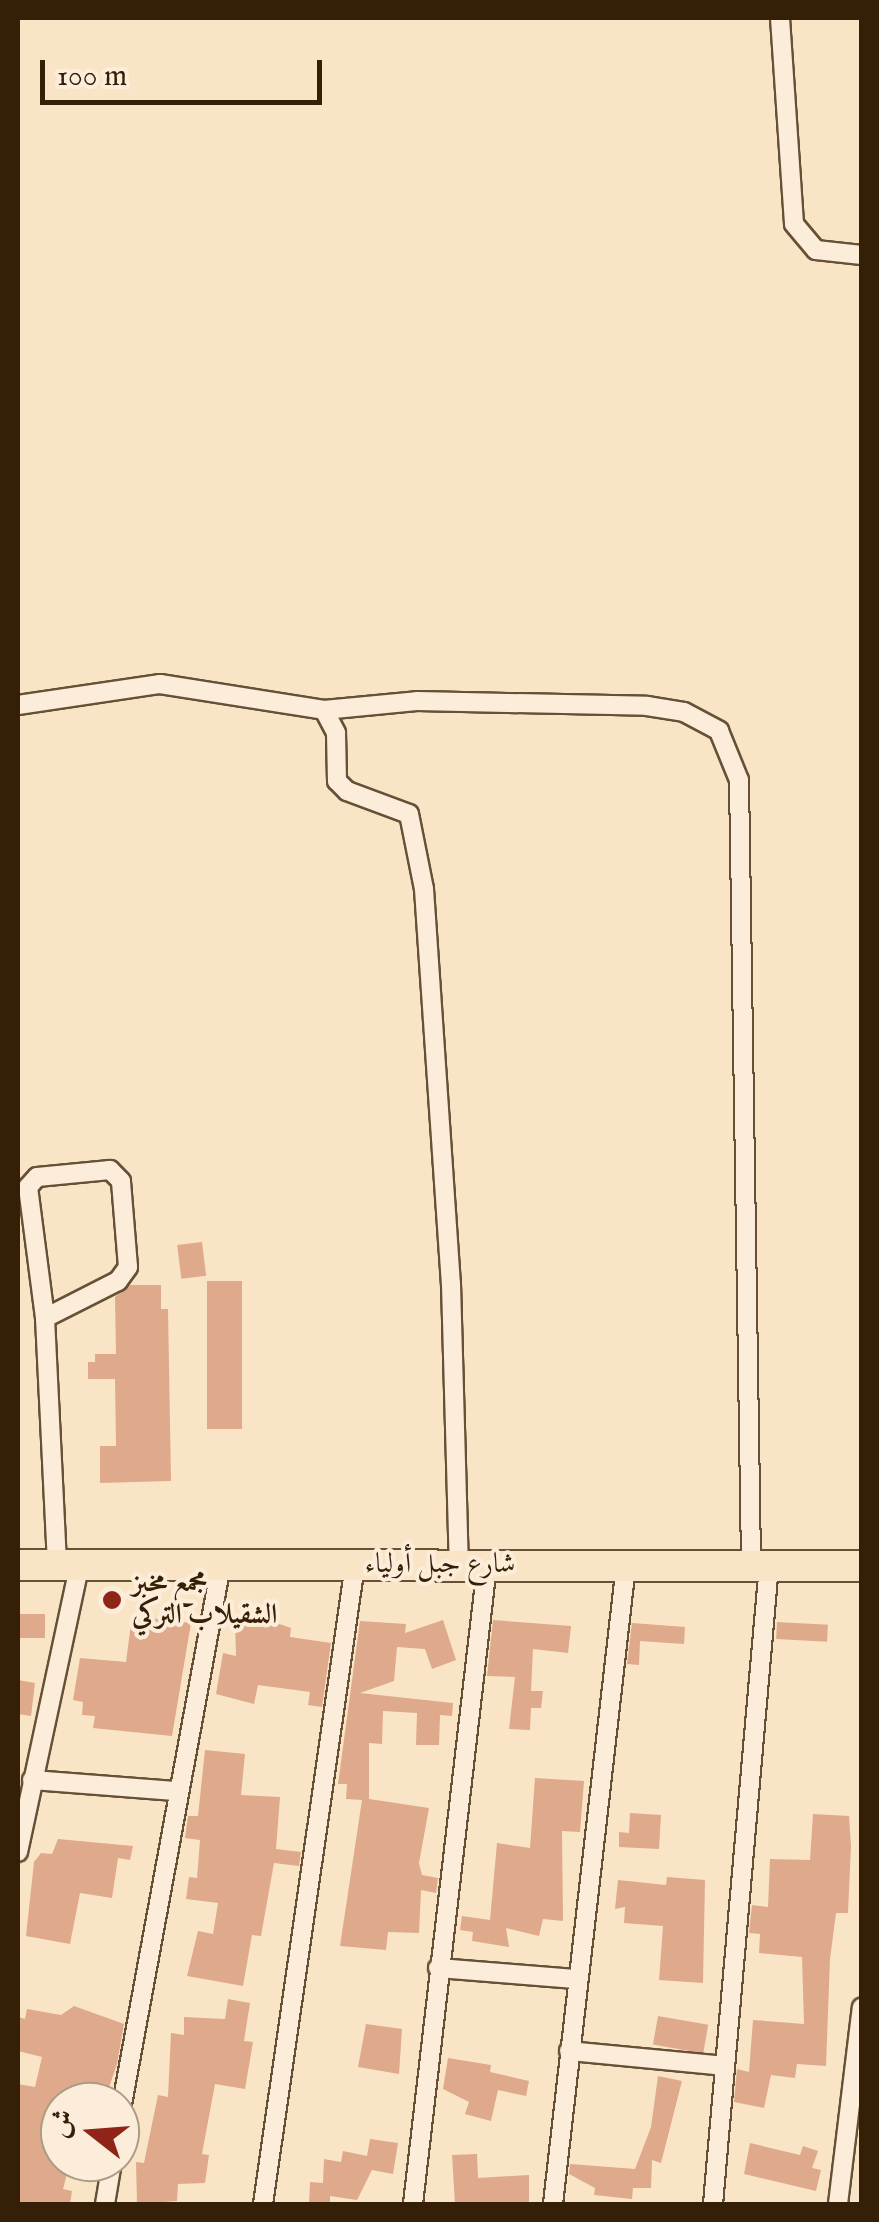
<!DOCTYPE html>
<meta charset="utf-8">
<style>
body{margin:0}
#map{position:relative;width:879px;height:2222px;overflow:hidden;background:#fae4c6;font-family:"IM FELL English",Amiri,serif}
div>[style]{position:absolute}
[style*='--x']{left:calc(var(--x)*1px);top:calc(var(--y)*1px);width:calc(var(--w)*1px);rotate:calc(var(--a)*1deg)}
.building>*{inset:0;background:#dfa98b;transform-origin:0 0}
.roads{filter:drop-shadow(2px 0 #665036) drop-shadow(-2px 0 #665036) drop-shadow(0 2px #665036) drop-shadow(0 -2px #665036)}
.minor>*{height:18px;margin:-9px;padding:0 9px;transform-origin:9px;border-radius:9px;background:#fcedda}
.trunk>*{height:30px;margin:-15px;padding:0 15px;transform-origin:15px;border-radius:15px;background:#fae4c6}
.dots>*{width:28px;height:28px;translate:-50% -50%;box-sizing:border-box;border:5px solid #fcedda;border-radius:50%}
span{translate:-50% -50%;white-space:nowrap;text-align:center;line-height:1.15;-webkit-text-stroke:8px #fcedda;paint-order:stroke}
.street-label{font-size:28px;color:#351f06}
.poi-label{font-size:28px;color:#351f06;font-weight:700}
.left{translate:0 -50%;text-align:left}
.frame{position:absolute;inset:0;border:20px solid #351f06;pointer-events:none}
.north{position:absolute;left:40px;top:2082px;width:100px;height:100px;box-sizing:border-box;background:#fcedda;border:2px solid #ac9b85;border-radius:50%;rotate:287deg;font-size:28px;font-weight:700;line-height:40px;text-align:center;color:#351f06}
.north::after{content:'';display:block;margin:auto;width:35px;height:45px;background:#8f2418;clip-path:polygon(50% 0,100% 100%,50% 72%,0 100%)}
.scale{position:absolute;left:40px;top:60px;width:282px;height:45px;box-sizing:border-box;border:5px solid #351f06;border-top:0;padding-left:12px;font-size:30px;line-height:35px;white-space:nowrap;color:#351f06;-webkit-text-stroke:8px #fcedda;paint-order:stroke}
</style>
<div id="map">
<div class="building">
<div style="left:202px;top:1242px;width:34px;height:25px;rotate:83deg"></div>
<div style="left:207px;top:1281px;width:35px;height:148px"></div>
<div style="clip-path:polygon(130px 1285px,161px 1285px,161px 1309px,168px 1309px,171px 1481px,100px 1483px,100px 1446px,116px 1446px,115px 1379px,88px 1379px,88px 1362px,95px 1362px,95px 1354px,116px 1354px,115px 1297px)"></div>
<div style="left:18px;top:1614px;width:27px;height:24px"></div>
<div style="clip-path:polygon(132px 1616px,191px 1623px,172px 1736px,93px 1728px,95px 1716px,82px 1715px,83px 1702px,73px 1700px,80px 1658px,126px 1662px)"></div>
<div style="clip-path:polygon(268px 1620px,291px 1628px,290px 1637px,331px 1643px,322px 1707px,308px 1705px,310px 1692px,258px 1685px,254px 1704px,216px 1694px,223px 1653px,236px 1656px,235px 1621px)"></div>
<div style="clip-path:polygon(443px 1620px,456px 1660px,432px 1669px,425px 1649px,397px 1647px,394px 1681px,360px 1693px,453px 1703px,452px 1716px,440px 1715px,439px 1745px,416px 1745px,417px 1713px,383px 1711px,382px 1744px,369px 1743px,369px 1799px,429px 1808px,419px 1863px,422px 1875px,438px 1878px,436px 1893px,421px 1890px,419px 1933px,388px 1932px,386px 1950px,340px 1946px,362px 1800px,346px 1799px,347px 1784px,338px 1784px,360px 1621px,406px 1624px,405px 1633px)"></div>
<div style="clip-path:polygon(493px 1620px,571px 1626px,568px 1653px,533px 1649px,531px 1691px,543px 1691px,541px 1708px,531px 1708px,530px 1730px,509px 1729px,515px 1677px,487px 1676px)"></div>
<div style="left:777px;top:1622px;width:51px;height:17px;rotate:3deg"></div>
<div style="clip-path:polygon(632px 1623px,685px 1627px,684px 1644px,640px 1641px,639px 1665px,627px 1664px)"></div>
<div style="clip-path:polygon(18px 1680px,35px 1683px,31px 1716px,18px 1714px)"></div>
<div style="clip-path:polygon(205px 1750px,245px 1754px,241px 1795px,280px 1797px,276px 1849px,301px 1852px,299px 1866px,274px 1863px,261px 1936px,252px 1935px,243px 1986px,187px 1976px,198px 1931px,213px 1934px,218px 1903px,186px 1899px,189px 1877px,197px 1878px,200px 1840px,185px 1838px,188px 1816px,198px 1816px)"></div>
<div style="clip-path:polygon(535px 1778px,584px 1781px,580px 1832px,562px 1831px,563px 1921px,543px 1919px,539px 1936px,506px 1928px,509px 1947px,472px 1941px,473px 1932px,460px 1930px,462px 1916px,490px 1920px,497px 1843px,530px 1848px)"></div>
<div style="clip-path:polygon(630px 1813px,661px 1815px,659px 1849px,619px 1847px,619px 1832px,629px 1833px)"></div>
<div style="clip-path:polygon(813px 1814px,849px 1816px,851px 1846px,848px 1913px,836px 1913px,830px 1959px,826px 2066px,797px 2064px,795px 2078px,771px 2075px,764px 2108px,734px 2102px,737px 2069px,749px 2072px,753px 2020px,804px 2024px,802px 1957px,759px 1953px,760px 1934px,749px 1933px,752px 1905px,768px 1907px,770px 1859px,810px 1860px)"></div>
<div style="clip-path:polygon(58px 1839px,133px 1846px,130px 1860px,118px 1858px,112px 1898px,80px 1893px,70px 1944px,26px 1936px,34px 1862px,41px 1853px,52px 1854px)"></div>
<div style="clip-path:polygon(667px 1877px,705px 1880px,703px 1983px,659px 1980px,663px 1926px,624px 1923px,625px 1907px,615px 1909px,618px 1880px,666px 1885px)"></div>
<div style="clip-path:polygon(228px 1999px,250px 2003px,244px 2041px,253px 2042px,245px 2089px,215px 2084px,202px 2154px,209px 2155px,205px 2183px,178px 2184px,177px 2201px,137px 2204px,136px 2162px,144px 2163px,158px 2095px,168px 2097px,171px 2033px,184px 2035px,184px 2017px,225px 2019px)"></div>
<div style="clip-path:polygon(74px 2006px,124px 2024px,117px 2064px,104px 2102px,60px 2102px,60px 2162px,70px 2162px,63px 2189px,72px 2191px,70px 2204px,18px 2204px,18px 2084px,35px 2087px,42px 2057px,18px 2051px,18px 2017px,25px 2019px,27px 2009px,61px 2015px)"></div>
<div style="left:658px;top:2016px;width:51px;height:29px;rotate:10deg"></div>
<div style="clip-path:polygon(366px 2024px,402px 2029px,399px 2074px,358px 2067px)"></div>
<div style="clip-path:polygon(448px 2058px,491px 2065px,490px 2072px,529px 2081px,526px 2096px,498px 2090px,491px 2121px,465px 2114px,469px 2102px,443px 2089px)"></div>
<div style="clip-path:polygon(658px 2076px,682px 2081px,661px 2163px,652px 2160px,651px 2188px,633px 2188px,632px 2199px,594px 2195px,595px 2188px,569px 2174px,570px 2164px,635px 2169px,651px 2127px)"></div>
<div style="clip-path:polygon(370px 2139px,398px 2143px,393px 2174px,372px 2170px,357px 2200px,330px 2196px,330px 2204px,309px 2204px,310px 2182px,323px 2183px,324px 2159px,341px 2162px,343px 2151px,367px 2156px)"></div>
<div style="clip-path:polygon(750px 2143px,800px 2155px,803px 2146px,818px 2151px,812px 2168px,821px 2170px,816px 2191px,744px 2174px)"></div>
<div style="clip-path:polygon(477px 2154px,478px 2178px,529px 2175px,529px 2204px,455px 2204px,452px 2155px)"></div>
</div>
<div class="roads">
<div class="minor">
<div style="--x:780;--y:18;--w:206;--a:86.1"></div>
<div style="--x:794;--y:224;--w:34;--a:50"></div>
<div style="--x:816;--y:250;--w:46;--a:6.2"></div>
<div style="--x:18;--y:705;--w:144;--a:-8.4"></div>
<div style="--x:160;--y:684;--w:166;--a:9"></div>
<div style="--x:324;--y:710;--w:93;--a:-5.5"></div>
<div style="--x:417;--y:701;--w:230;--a:1.2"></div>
<div style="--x:647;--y:706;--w:37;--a:9"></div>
<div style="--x:684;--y:712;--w:40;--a:28"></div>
<div style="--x:719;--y:731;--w:53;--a:67.8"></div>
<div style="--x:739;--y:780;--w:785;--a:89.12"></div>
<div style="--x:324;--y:710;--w:26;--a:62"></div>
<div style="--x:336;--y:733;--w:48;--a:88.8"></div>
<div style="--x:337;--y:781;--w:14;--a:45"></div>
<div style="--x:347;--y:791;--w:66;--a:20.4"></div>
<div style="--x:409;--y:814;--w:76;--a:78.7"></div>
<div style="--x:424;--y:889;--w:396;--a:86.1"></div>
<div style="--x:451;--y:1284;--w:281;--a:88.4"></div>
<div style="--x:45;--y:1318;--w:82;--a:-26.9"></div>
<div style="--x:118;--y:1281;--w:17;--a:-54"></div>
<div style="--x:128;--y:1267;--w:86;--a:-94.7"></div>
<div style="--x:121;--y:1181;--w:16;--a:-135"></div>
<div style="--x:110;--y:1170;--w:73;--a:174.5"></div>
<div style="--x:37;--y:1177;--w:13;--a:132"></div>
<div style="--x:28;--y:1187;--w:132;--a:82.6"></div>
<div style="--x:45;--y:1318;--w:247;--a:87.2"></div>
<div style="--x:32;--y:1780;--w:144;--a:4.4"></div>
<div style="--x:18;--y:1852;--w:295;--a:-77.9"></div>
<div style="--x:438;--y:1968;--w:138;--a:4.6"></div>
<div style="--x:569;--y:2051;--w:156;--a:5.5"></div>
<div style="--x:120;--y:2115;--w:559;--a:-79.59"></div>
<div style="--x:105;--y:2204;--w:43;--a:-80.5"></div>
<div style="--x:263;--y:2204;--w:646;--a:-81.81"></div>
<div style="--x:413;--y:2204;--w:643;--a:-83.39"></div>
<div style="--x:553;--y:2204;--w:643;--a:-83.48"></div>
<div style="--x:713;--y:2204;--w:641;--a:-84.99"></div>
<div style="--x:838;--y:2204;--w:198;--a:-83.1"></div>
</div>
<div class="trunk">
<div style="--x:18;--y:1565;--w:844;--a:0.07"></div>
</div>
</div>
<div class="dots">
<div style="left:112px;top:1600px;background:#8f2418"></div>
</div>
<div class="street-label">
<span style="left:440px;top:1565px">شارع جبل أولياء</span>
</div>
<div class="poi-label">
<span class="left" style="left:132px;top:1600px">مجمع مخبز<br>الشقيلاب التركي</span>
</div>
<div class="frame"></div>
<div class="north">ش</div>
<div class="scale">100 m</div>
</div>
